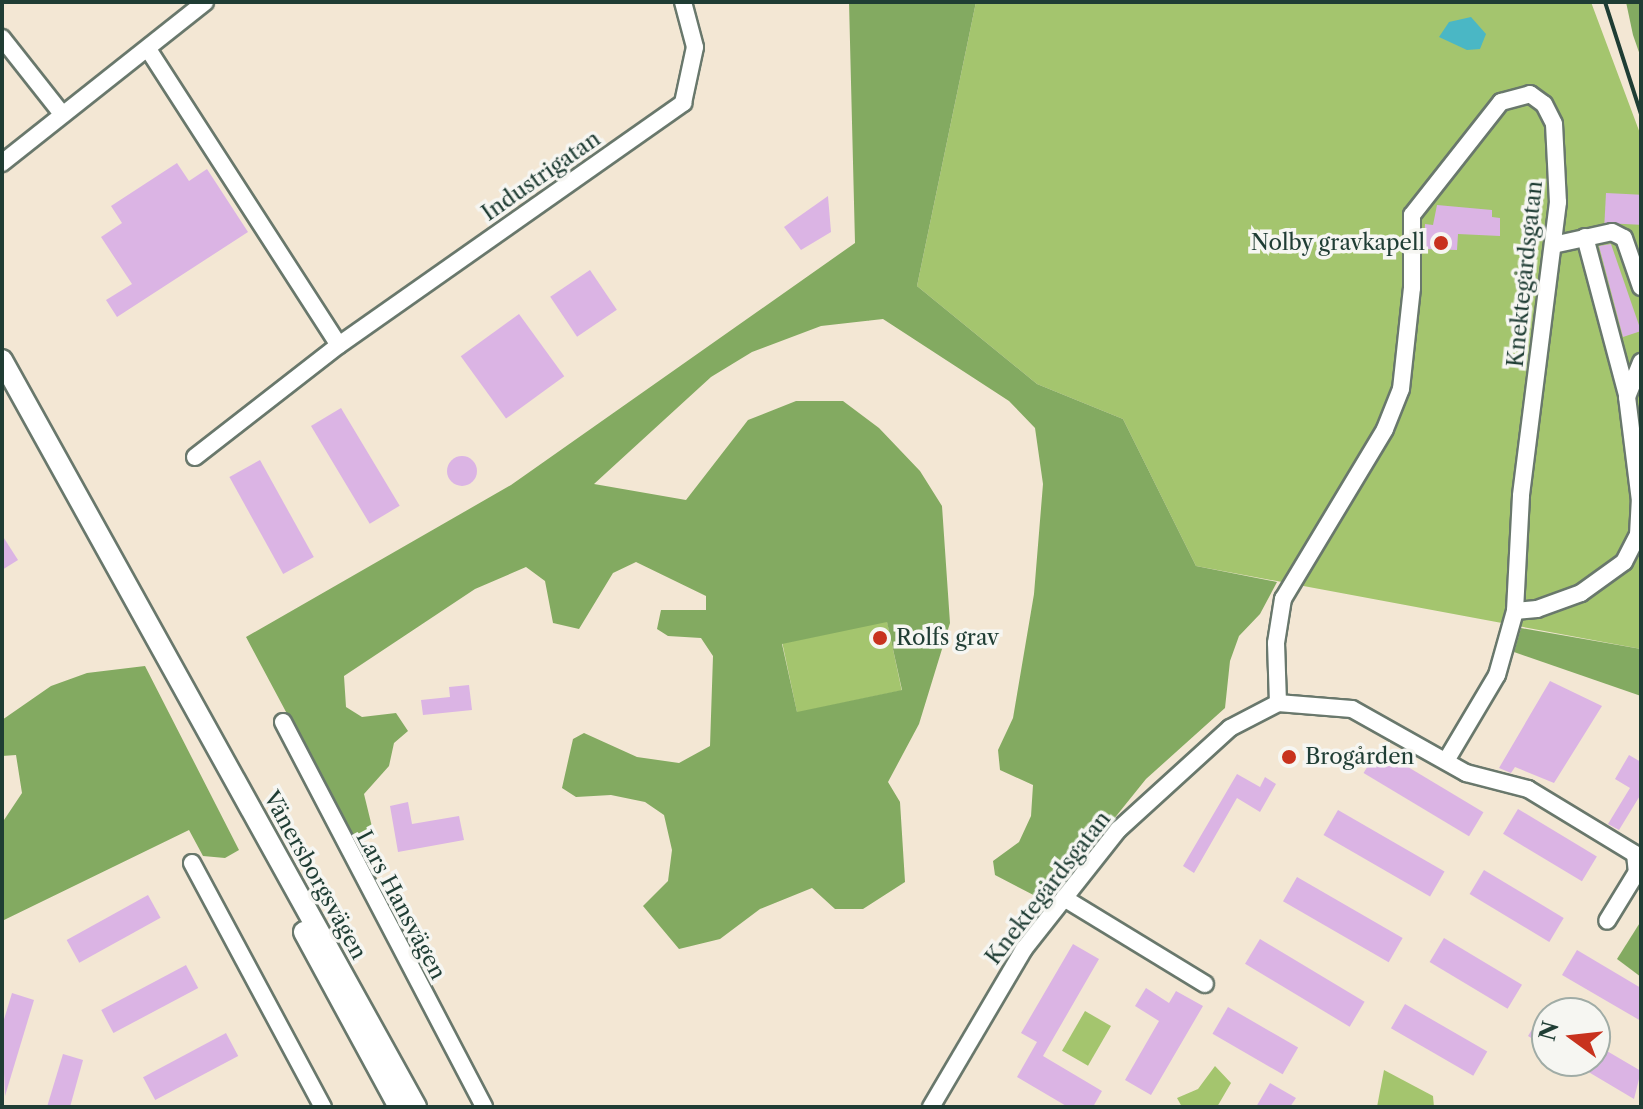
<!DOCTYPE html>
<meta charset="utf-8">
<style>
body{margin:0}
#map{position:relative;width:1643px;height:1109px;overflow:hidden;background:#f3e7d4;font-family:"Libre Caslon Text",serif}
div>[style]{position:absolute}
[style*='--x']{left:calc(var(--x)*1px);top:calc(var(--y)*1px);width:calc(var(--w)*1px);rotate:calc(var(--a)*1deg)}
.green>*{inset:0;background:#a4c56e;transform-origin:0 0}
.forest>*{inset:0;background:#83aa61}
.water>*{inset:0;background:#4ab7c5}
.building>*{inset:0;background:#dbb4e4;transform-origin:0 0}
.round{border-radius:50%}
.roads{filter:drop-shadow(2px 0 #69786c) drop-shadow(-2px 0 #69786c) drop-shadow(0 2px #69786c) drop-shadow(0 -2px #69786c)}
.minor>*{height:16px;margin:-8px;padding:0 8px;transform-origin:8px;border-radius:8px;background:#fff}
.major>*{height:20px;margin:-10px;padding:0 10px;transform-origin:10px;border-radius:10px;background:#fff}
.rail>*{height:4px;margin:-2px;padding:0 2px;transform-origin:2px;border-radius:2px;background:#1f3d34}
.dots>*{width:22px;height:22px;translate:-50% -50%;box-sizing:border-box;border:4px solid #f6f6f2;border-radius:50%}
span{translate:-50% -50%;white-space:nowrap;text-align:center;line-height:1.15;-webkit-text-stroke:7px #f6f6f2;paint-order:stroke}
.street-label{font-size:22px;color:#1f3d34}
.poi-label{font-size:22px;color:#1f3d34}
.right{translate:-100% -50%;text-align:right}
.left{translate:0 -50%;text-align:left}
.frame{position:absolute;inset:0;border:4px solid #1f3d34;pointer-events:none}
.north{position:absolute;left:1531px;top:997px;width:80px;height:80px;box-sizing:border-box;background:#f6f6f2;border:2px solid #a0aca6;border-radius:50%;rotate:285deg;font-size:22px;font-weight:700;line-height:32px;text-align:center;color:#1f3d34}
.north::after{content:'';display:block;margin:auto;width:28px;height:36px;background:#c8321e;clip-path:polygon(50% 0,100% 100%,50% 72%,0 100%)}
</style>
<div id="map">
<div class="green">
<div style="clip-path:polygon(976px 2px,1591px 2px,1641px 136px,1641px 649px,1196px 566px,1123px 419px,1037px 384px,917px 286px)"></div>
<div style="left:887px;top:621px;width:71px;height:107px;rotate:78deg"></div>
<div style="left:1085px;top:1011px;width:30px;height:46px;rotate:30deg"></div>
<div style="clip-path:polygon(1215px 1066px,1231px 1083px,1217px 1107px,1182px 1107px,1177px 1098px,1198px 1089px)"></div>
<div style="clip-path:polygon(1384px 1070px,1433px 1096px,1434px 1107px,1377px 1107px)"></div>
</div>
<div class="forest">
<div style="clip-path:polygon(evenodd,849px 2px,976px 2px,917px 286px,1037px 384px,1123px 419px,1196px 566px,1277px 582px,1260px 614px,1239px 636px,1230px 661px,1225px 708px,1146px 779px,1047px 902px,995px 875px,993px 861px,1019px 842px,1031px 816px,1033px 785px,1000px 770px,998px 750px,1013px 718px,1034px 594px,1043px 484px,1035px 428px,1009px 401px,883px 319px,821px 326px,752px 352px,711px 377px,594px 484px,686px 500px,748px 420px,796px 401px,843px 401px,879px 428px,920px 471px,942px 506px,950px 623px,919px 724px,888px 782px,900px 802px,905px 882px,863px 909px,835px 909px,812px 888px,760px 909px,720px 939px,679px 949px,643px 906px,668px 881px,672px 850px,664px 815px,645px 802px,611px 795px,576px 797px,562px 788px,573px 739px,584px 733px,637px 757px,679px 763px,710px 746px,713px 656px,701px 638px,668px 636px,657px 629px,661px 610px,706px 610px,706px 596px,636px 562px,613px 573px,579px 629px,553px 623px,545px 581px,526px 567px,475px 589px,344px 676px,346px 707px,362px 717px,396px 713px,408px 731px,394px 743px,389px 766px,364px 794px,373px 831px,355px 841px,246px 637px,511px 485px,855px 243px,849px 2px,887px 622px,902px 690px,797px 712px,782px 644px,887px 622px)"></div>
<div style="clip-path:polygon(1626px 2px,1641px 2px,1641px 58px,1633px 35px)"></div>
<div style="clip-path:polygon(1521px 628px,1641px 649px,1641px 696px,1514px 652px)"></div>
<div style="clip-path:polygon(145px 666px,239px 850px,225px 858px,203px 856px,189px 830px,2px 921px,2px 823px,22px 793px,16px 755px,2px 756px,2px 720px,51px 686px,87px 673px)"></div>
<div style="clip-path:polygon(1641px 921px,1641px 977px,1617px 959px)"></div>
</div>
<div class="water">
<div style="clip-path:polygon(1471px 17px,1486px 34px,1480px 49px,1467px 50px,1439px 37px,1449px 22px)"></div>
</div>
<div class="building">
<div style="clip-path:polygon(177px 163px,189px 181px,207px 169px,248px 232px,117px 317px,106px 300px,132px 284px,101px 237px,122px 223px,111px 206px)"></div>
<div style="left:1606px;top:193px;width:35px;height:30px;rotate:3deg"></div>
<div style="clip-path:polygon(828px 196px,831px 232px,801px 250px,784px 227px)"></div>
<div style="clip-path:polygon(1437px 205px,1492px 210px,1492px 217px,1500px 218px,1500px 236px,1458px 234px,1457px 250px,1424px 249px,1425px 224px,1433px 225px)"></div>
<div style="clip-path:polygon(1611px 244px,1641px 331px,1623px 337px,1599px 246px)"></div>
<div style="left:590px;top:270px;width:48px;height:48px;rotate:56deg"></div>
<div style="left:519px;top:314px;width:77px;height:72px;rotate:54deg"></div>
<div style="left:341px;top:408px;width:114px;height:35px;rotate:59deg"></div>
<div class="round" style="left:447px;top:456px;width:30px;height:30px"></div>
<div style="left:260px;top:460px;width:111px;height:35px;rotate:61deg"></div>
<div style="clip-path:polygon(2px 535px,18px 560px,2px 570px)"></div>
<div style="clip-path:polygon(1550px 681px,1602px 706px,1554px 783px,1515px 767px,1511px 773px,1499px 768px)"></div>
<div style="clip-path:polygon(469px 685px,472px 710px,423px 715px,421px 700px,450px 697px,449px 687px)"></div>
<div style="left:1378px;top:749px;width:123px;height:28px;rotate:31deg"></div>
<div style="clip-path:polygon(1629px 755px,1641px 762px,1641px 794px,1619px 830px,1608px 824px,1630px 788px,1615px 779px)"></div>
<div style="clip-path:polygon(1237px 774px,1260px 787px,1265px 777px,1276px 784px,1260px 812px,1237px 798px,1194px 873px,1183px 866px)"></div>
<div style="clip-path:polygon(408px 802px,412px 824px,459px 816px,464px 840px,398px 852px,390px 806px)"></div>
<div style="left:1518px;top:809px;width:92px;height:29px;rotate:31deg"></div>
<div style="left:1338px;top:810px;width:123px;height:29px;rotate:30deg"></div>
<div style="left:1484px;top:870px;width:93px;height:28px;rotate:31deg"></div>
<div style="left:1297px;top:877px;width:122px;height:28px;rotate:30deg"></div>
<div style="left:148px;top:895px;width:26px;height:93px;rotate:61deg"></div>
<div style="left:1444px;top:938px;width:91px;height:28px;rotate:31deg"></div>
<div style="left:1260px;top:939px;width:122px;height:29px;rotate:31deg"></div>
<div style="clip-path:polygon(1073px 944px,1099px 959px,1043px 1056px,1102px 1091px,1093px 1107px,1068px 1107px,1017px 1077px,1037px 1042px,1021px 1033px)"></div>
<div style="clip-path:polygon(1577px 950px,1641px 988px,1641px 1021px,1562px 975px)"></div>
<div style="left:186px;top:965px;width:26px;height:96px;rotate:62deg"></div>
<div style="clip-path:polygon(1146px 988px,1169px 1003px,1176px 991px,1203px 1006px,1151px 1095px,1125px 1080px,1159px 1021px,1135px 1006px)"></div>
<div style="clip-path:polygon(12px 993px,34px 1000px,5px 1096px,2px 1026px)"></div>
<div style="left:1405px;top:1004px;width:95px;height:28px;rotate:30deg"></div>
<div style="clip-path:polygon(1547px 1005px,1547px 1047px,1528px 1036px)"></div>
<div style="left:1228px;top:1007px;width:81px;height:31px;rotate:30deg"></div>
<div style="left:226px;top:1033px;width:26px;height:94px;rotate:62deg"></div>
<div style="clip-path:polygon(1595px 1044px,1641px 1071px,1634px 1099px,1570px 1061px,1595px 1061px)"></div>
<div style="clip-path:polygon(63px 1054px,83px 1060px,70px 1107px,47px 1107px)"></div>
<div style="clip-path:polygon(1270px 1083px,1296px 1098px,1290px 1107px,1256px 1107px)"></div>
</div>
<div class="roads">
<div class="minor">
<div style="--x:2;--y:38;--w:97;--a:51.7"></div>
<div style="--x:148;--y:49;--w:352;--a:57.2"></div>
<div style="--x:2;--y:163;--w:259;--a:-38.4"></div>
<div style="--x:1585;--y:237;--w:163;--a:75.1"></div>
<div style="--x:1553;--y:245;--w:60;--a:-12.4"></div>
<div style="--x:1612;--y:232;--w:13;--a:27"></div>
<div style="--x:1624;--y:238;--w:52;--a:70.9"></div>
<div style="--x:195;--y:457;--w:182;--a:-37.9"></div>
<div style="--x:339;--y:345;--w:421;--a:-35.1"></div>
<div style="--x:683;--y:103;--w:57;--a:-77.9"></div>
<div style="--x:695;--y:47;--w:47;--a:-104.9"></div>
<div style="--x:1515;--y:611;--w:22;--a:-5"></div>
<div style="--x:1537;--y:609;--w:47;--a:-20"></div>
<div style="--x:1581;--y:593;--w:53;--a:-35.8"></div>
<div style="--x:1624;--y:562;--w:30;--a:-63"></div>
<div style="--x:1638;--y:535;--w:34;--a:-87"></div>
<div style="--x:1640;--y:501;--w:105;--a:-97.1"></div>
<div style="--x:1627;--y:397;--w:38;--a:-68"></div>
<div style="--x:1278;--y:703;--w:60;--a:-91.9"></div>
<div style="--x:1276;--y:643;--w:45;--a:-81"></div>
<div style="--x:1283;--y:599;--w:198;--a:-59"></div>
<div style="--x:1385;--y:429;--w:43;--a:-68.2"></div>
<div style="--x:1401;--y:389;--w:102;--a:-83.8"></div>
<div style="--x:1412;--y:288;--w:73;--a:-90"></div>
<div style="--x:1412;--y:215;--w:144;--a:-51.8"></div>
<div style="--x:1501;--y:102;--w:30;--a:-15"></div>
<div style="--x:1530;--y:94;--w:17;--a:36"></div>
<div style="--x:1544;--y:104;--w:22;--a:63"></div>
<div style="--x:1554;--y:124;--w:78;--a:87.1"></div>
<div style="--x:1558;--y:202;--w:296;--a:97.2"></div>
<div style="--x:1521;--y:496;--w:115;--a:93"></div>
<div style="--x:1515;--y:611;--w:66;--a:105.7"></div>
<div style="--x:1497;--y:675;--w:100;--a:120.7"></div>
<div style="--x:283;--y:722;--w:434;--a:62.4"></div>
<div style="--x:192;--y:863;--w:277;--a:61.8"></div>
<div style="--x:1064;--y:898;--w:165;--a:31.4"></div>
<div style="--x:931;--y:1107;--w:183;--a:-59.5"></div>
<div style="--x:1024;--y:949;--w:152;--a:-51.7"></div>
<div style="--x:1118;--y:830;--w:151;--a:-42.3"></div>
<div style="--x:1230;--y:728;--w:54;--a:-27.5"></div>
<div style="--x:1278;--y:703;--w:74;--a:4.6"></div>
<div style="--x:1352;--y:709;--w:131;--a:29.3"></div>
<div style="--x:1466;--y:773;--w:64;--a:14.5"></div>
<div style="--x:1528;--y:789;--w:125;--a:31.3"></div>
<div style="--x:1635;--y:854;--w:18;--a:84"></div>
<div style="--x:1637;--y:872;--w:57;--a:121.5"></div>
</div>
<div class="major">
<div style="--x:2;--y:360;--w:854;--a:61"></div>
<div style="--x:304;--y:932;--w:199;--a:61.5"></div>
</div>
</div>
<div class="rail">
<div style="--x:1605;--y:2;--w:118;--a:72.2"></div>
</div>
<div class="dots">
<div style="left:1441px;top:243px;background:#c8321e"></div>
<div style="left:880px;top:638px;background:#c8321e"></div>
<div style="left:1289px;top:757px;background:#c8321e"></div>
</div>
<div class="street-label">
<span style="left:541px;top:176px;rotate:-35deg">Industrigatan</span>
<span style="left:1525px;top:274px;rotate:-84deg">Knektegårdsgatan</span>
<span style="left:315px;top:875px;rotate:61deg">Vänersborgsvägen</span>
<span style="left:1048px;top:888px;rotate:-52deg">Knektegårdsgatan</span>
<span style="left:401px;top:905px;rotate:62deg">Lars Hansvägen</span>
</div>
<div class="poi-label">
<span class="right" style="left:1425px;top:243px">Nolby gravkapell</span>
<span class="left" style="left:896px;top:638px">Rolfs grav</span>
<span class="left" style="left:1305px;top:757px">Brogården</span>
</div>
<div class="frame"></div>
<div class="north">N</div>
</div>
